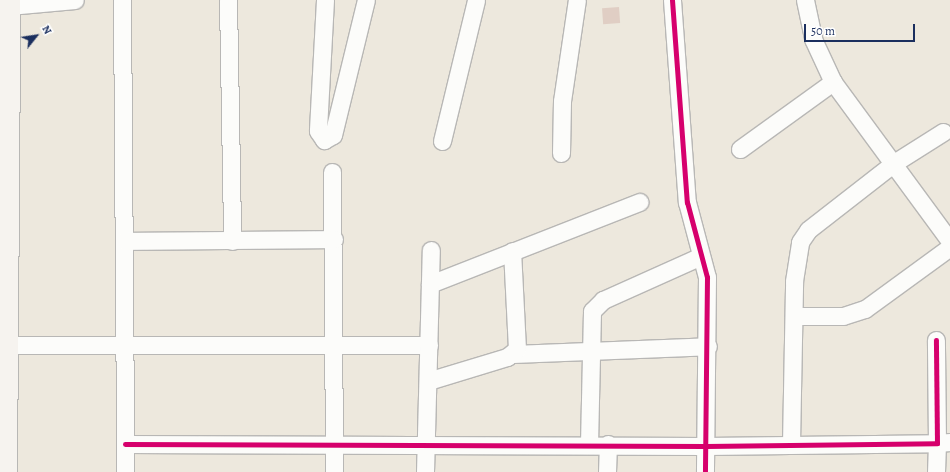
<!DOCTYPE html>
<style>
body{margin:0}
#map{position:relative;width:950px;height:472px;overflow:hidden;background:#ede8dd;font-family:Alegreya,serif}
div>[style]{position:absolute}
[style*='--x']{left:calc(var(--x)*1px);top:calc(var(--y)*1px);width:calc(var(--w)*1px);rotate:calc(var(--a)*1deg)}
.building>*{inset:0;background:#e0cec4;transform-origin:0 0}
.roads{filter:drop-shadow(1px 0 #b8b7b5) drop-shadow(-1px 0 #b8b7b5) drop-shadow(0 1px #b8b7b5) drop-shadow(0 -1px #b8b7b5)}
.minor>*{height:17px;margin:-8.5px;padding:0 8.5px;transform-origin:8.5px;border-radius:8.5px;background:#fcfcfa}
.secondary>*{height:22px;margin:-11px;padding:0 11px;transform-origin:11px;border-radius:11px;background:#f6f3ef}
.cycleway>*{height:5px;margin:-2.5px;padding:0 2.5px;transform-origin:2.5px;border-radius:2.5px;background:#d6006c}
span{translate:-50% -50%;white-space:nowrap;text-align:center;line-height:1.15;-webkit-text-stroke:3.5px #fff;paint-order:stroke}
.north{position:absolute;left:16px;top:16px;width:40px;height:40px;-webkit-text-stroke:3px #fff;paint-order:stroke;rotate:60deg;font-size:11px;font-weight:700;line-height:16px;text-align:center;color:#1b2f5e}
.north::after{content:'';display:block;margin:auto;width:14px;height:18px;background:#1b2f5e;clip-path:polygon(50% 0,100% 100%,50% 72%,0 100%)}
.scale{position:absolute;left:804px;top:24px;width:111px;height:18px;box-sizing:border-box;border:2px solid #1b2f5e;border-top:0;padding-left:5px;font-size:12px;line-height:14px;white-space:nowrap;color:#1b2f5e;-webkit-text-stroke:3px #fff;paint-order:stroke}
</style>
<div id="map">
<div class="building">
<div style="left:619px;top:7px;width:16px;height:17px;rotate:86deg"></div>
</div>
<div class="roads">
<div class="minor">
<div style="--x:122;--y:0;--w:472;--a:89.6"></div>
<div style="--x:228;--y:0;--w:241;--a:89"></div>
<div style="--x:325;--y:0;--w:131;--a:93.1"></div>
<div style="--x:318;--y:131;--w:11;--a:56"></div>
<div style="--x:324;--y:140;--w:10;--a:-29"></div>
<div style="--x:333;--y:135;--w:139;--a:-76.3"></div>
<div style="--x:672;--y:0;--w:203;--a:85.8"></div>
<div style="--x:687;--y:202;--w:78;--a:75.1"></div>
<div style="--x:707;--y:277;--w:195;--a:90.6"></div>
<div style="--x:805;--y:0;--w:40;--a:78"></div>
<div style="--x:813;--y:39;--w:47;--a:65.1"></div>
<div style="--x:833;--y:82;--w:197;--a:53.7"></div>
<div style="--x:9;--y:6;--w:66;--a:-5.2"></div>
<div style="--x:442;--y:141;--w:145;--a:-76.4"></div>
<div style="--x:740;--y:149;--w:115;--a:-35.8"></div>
<div style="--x:561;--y:153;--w:52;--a:-88.9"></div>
<div style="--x:562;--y:101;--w:102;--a:-81.6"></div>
<div style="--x:332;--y:172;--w:300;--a:89.6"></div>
<div style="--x:125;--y:241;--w:209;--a:-0.5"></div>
<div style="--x:430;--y:284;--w:225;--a:-21.4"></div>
<div style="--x:794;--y:316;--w:49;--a:0"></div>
<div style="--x:843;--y:316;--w:23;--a:-18"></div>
<div style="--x:865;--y:309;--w:105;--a:-36.1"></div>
<div style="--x:0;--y:345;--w:429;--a:0"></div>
<div style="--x:513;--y:354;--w:195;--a:-2.3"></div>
<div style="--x:428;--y:381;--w:83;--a:-16.9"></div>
<div style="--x:507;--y:357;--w:13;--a:-39"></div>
<div style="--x:517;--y:349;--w:98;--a:-92.9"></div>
<div style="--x:125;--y:444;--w:581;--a:0.2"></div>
<div style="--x:706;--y:446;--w:231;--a:-0.7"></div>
<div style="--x:937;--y:443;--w:103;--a:-90.6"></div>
<div style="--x:589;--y:444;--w:133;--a:-88.7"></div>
<div style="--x:592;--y:311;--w:16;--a:-45"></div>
<div style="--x:603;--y:300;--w:107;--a:-24.2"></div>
<div style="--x:791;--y:444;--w:163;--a:-88.9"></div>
<div style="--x:794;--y:281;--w:39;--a:-81"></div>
<div style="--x:800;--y:242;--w:14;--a:-56"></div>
<div style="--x:808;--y:230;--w:109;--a:-37.9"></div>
<div style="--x:894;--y:163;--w:58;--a:-32.3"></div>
<div style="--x:425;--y:472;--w:222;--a:-88.5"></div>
<div style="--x:607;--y:472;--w:28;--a:-88"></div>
<div style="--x:936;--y:472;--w:29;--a:-88"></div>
<div style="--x:937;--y:443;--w:13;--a:-4"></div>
</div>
<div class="secondary">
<div style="--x:6;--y:472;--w:472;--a:-89.6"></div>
</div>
</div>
<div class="cycleway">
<div style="--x:672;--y:0;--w:203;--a:85.8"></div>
<div style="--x:687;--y:202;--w:78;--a:75.1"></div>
<div style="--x:707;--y:277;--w:195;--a:90.6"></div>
<div style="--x:125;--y:444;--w:581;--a:0.2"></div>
<div style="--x:706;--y:446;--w:231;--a:-0.7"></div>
<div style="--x:937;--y:443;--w:103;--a:-90.6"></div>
</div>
<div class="north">N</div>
<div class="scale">50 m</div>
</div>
